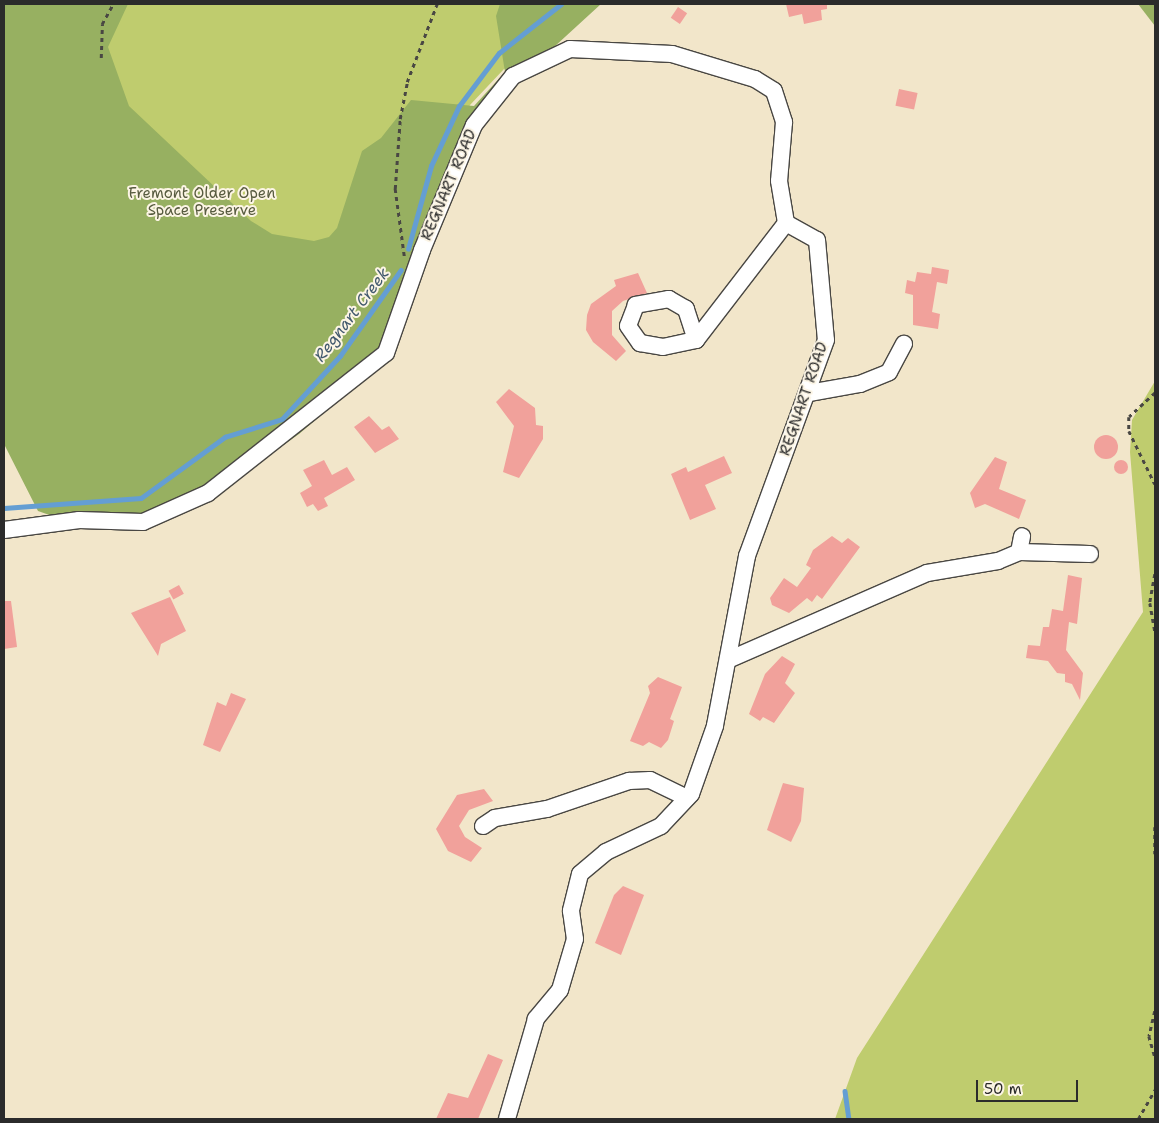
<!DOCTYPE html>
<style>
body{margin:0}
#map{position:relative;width:1159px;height:1123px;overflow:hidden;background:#f2e6ca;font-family:"Shantell Sans",sans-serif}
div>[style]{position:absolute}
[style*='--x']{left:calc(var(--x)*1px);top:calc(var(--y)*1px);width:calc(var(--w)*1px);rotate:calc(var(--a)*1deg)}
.green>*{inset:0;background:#bfcc6e}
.forest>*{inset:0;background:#97b061}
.stream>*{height:4.5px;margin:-2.25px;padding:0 2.25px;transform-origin:2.25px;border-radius:2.25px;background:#649ed3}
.building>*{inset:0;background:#f1a19b;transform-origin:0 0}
.round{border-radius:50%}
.path>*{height:2.5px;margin-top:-1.25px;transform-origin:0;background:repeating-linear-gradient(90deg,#494743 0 4px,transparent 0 8px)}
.roads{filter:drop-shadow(1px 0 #494743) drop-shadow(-1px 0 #494743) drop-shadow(0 1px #494743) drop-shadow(0 -1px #494743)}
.minor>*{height:16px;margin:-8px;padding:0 8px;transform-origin:8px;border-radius:8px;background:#fff}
span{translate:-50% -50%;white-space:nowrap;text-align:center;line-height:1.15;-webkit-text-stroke:4px #fcf5e5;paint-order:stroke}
.street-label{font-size:15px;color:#2b2b2b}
.park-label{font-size:15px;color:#575b3f}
.water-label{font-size:16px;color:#42596e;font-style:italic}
.frame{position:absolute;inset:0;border:5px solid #2b2b2b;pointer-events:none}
.scale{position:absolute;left:976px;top:1080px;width:102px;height:22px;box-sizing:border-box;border:2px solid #2b2b2b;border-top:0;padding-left:6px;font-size:15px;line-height:18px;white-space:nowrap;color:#2b2b2b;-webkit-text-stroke:4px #fcf5e5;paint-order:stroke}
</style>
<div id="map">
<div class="green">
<div style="clip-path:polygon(4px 4px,600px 4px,504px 69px,470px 105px,442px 167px,5px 444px)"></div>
<div style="clip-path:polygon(1155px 381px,1155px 1119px,835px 1119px,857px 1058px,1143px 612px,1130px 452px,1132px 420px)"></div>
</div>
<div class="forest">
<div style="clip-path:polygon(4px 4px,128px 4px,108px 47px,129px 106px,251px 221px,272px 234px,314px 241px,329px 237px,337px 228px,362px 151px,381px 138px,411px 100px,474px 106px,505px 72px,496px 16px,500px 4px,601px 4px,518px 80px,477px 126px,382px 363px,299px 434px,213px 495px,143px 526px,75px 524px,38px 511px,4px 444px)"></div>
<div style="clip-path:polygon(1138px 4px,1155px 4px,1155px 26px)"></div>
</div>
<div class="stream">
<div style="--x:408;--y:249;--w:86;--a:-74.5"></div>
<div style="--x:431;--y:166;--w:66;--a:-65"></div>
<div style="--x:459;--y:106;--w:66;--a:-53"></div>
<div style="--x:499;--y:53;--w:79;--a:-38.3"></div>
<div style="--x:4;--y:508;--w:137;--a:-4.2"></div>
<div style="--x:141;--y:498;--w:104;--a:-36"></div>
<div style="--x:225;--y:437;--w:60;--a:-17.5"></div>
<div style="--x:282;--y:419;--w:86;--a:-47.4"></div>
<div style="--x:340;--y:356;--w:105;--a:-54.7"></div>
<div style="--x:845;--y:1091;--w:28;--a:82"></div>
</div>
<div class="building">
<div style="clip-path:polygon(786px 4px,827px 4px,827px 9px,821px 10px,822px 20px,804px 24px,802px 14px,789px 17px)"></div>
<div style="left:678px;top:7px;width:11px;height:13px;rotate:34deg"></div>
<div style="left:899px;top:89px;width:19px;height:17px;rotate:12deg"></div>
<div style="clip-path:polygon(932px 267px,949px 270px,947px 284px,937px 282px,932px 312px,940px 314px,938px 329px,913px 325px,913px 295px,905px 293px,907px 280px,915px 282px,917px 272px,931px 274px)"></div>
<div style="clip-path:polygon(638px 273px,647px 293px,623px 301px,612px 311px,612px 335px,626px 351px,616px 361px,593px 342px,586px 330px,587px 315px,591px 304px,616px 286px,614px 280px)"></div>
<div style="clip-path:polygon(509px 389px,535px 408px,536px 425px,543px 426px,543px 439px,519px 478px,503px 472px,514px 426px,496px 402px)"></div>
<div style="clip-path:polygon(369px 416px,382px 430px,389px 426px,399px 439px,375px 453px,354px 427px)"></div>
<div class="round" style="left:1094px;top:435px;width:24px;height:24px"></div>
<div style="clip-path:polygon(724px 456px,732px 473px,705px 485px,716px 509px,690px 520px,671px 474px,686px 467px,688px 472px)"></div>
<div style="clip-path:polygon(995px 457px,1007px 462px,999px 489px,1026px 500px,1019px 519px,985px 504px,975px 508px,970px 493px)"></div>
<div class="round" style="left:1114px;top:460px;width:14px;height:14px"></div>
<div style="clip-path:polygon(324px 460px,332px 475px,347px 467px,355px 480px,324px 498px,328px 506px,318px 511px,313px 504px,307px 507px,300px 493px,312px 486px,303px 470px)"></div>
<div style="clip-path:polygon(832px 536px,842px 543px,848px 538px,860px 547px,822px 599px,817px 595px,812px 602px,807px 598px,789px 613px,772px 605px,770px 598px,784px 578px,797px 587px,811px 568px,806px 565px,813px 550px)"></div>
<div style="clip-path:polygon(1068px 575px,1082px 578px,1077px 624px,1069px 622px,1066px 650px,1083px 673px,1080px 700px,1072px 684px,1065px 682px,1065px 674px,1057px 673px,1048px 661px,1026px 658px,1028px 645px,1040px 646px,1043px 627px,1049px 627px,1052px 609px,1063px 611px)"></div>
<div style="left:179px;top:585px;width:10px;height:12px;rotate:61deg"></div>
<div style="clip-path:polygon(170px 597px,186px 631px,161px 644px,158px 656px,131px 613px)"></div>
<div style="clip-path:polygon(4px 601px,11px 601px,17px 647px,4px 649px)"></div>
<div style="clip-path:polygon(782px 656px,795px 664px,785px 683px,795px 693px,774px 723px,763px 717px,760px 721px,749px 714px,765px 674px)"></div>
<div style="clip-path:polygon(658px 677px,682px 687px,670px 719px,674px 721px,668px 740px,661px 748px,649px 742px,643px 746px,630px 741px,650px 693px,648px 686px)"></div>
<div style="clip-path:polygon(231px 693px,246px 699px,220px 752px,203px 745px,217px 702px,226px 706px)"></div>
<div style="clip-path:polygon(783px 783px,804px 788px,801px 821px,791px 842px,767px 830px)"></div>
<div style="clip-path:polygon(484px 789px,493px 801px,469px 810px,459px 826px,465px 837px,482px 848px,471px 862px,448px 851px,436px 829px,457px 795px)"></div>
<div style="clip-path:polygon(623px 886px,644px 895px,621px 955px,595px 943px,614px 895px)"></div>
<div style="clip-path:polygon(488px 1054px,503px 1060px,478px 1119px,436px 1119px,448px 1093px,468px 1098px)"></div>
</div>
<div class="path">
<div style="--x:101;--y:58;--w:34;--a:-88"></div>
<div style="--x:102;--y:24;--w:23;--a:-61"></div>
<div style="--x:404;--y:256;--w:68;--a:-97.7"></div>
<div style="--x:395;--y:189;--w:70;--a:-85.9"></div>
<div style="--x:400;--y:119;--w:38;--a:-79"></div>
<div style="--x:407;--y:82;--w:84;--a:-69"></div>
<div style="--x:1155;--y:393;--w:35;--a:137"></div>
<div style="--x:1129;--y:417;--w:14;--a:90"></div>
<div style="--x:1129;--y:431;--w:59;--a:63.9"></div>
<div style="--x:1155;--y:574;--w:29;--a:100"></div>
<div style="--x:1150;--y:603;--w:28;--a:80"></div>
<div style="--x:1155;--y:827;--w:27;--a:90"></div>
<div style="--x:1155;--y:1011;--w:26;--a:103"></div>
<div style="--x:1149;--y:1036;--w:22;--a:74"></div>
<div style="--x:1138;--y:1119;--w:34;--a:-60"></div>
</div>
<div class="roads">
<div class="minor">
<div style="--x:696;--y:340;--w:33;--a:-108"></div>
<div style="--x:686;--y:309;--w:20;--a:-150"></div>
<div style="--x:669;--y:299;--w:34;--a:170"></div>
<div style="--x:636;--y:305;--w:22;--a:111"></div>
<div style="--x:628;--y:326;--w:21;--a:55"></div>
<div style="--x:640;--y:343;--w:23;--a:10"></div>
<div style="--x:663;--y:347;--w:34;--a:-12"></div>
<div style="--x:696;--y:340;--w:148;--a:-52.4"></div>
<div style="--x:809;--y:393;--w:52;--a:-10"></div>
<div style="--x:860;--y:384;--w:31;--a:-22"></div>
<div style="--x:889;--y:372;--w:32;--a:-62"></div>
<div style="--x:4;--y:530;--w:76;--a:-7.6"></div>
<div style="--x:79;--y:520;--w:64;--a:1.8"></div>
<div style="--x:143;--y:522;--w:71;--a:-24"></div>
<div style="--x:208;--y:493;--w:226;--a:-38.2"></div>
<div style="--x:386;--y:353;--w:109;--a:-70.7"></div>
<div style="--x:422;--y:250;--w:135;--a:-67.4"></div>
<div style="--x:474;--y:125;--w:63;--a:-51.5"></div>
<div style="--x:513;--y:76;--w:63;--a:-25.3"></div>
<div style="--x:570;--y:49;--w:102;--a:2.8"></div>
<div style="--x:672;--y:54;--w:87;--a:16.8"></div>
<div style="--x:755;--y:79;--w:22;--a:32"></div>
<div style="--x:774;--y:91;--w:33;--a:72"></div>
<div style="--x:784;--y:122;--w:59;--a:94.8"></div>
<div style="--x:779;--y:181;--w:43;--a:80.5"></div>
<div style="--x:786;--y:223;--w:35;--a:29"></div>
<div style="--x:817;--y:240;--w:100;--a:84.9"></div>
<div style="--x:826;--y:340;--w:230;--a:110.1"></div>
<div style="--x:747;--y:556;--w:173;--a:100.7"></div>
<div style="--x:715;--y:726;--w:72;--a:109.4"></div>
<div style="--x:691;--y:794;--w:44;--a:133.2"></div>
<div style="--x:661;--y:826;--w:61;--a:154.7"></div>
<div style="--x:606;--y:852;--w:34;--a:140"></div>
<div style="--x:580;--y:874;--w:38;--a:104"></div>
<div style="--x:571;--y:911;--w:28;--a:82"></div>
<div style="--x:575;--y:939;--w:53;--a:106.4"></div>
<div style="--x:560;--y:990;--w:38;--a:130"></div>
<div style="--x:536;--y:1019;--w:104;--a:106.2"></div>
<div style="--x:1019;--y:552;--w:71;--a:1.6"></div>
<div style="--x:728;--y:660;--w:217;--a:-23.6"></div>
<div style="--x:927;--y:573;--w:72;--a:-9.6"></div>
<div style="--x:998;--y:561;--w:23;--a:-23"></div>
<div style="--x:1019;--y:552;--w:16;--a:-79"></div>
<div style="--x:483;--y:826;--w:14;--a:-34"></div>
<div style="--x:495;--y:818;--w:53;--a:-9.8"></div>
<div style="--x:547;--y:809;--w:87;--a:-18.9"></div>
<div style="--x:629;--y:781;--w:21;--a:-3"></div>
<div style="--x:650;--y:780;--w:41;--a:25.9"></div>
</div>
</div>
<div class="street-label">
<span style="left:449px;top:185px;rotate:-67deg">REGNART ROAD</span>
<span style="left:804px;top:399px;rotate:-71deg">REGNART ROAD</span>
</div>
<div class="park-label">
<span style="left:202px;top:202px">Fremont Older Open<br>Space Preserve</span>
</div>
<div class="water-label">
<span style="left:352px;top:315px;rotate:-53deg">Regnart Creek</span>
</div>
<div class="frame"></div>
<div class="scale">50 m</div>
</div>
